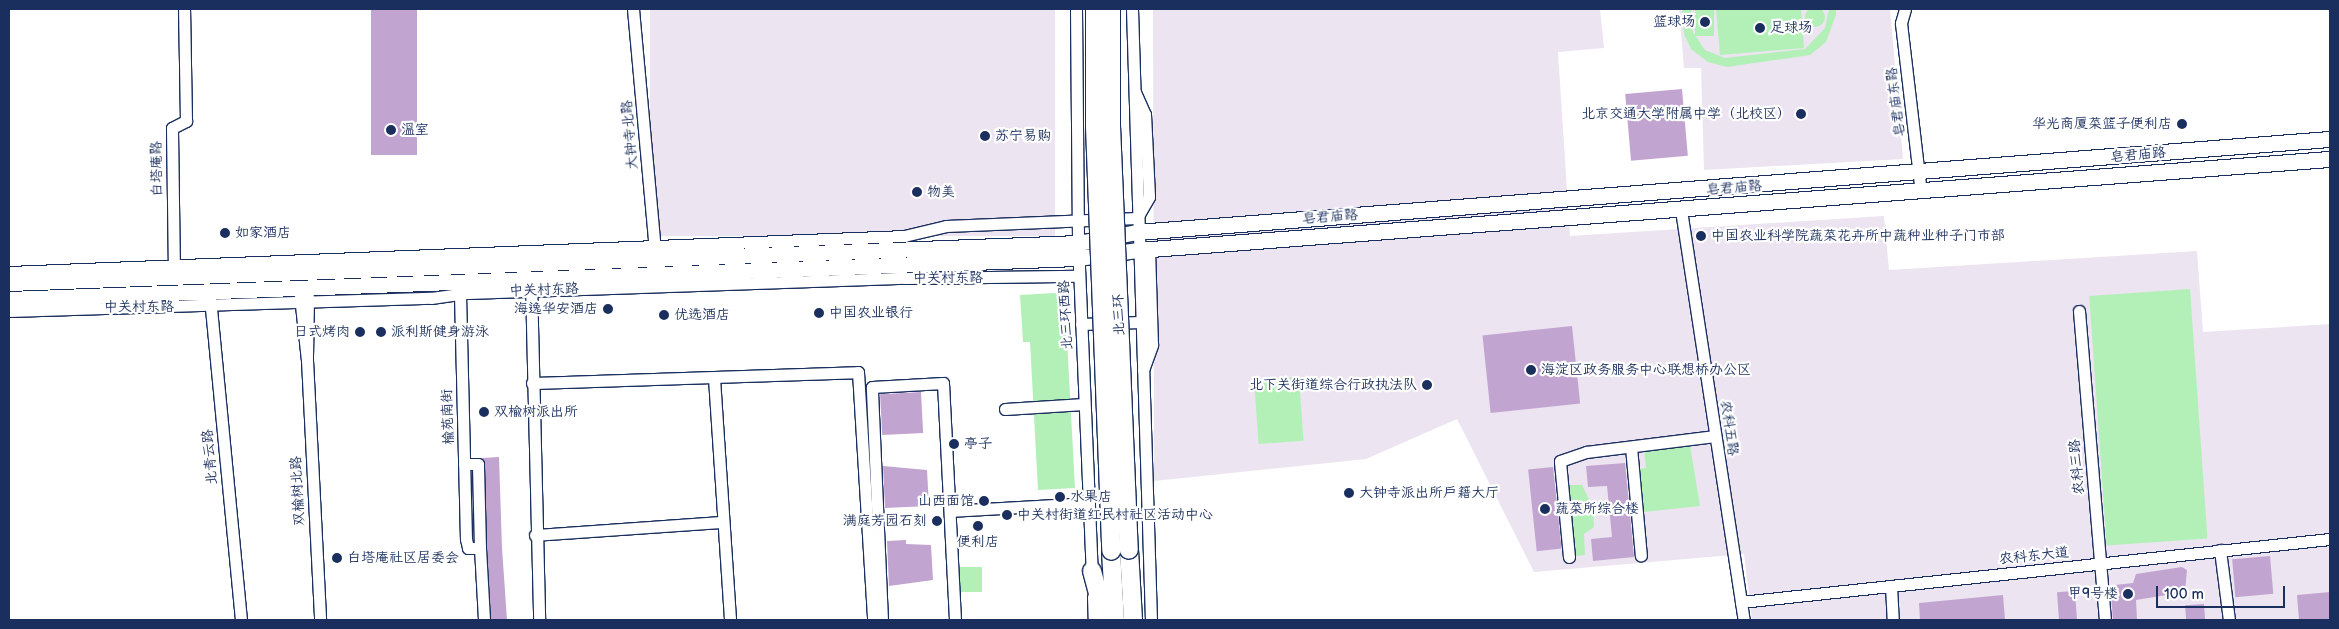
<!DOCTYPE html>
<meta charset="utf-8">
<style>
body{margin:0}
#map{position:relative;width:2339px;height:629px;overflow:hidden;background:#fff;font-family:"Balsamiq Sans","LXGW WenKai TC",sans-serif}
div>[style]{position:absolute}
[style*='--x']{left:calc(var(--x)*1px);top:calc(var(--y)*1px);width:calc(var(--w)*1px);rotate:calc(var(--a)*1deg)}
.built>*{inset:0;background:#ede4f1;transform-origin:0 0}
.green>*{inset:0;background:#b2f0b7;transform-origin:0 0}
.round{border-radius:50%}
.building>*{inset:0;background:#c2a4d0;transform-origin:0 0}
.roads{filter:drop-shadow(1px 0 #1b2f5e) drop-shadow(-1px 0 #1b2f5e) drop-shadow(0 1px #1b2f5e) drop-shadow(0 -1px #1b2f5e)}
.minor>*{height:11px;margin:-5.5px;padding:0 5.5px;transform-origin:5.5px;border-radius:5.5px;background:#fff}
.major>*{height:15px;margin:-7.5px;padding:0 7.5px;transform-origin:7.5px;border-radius:7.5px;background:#fff}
.highway>*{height:18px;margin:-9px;padding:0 9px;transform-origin:9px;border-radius:9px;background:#fff}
.bridges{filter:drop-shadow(1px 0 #1b2f5e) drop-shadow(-1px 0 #1b2f5e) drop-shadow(0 1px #1b2f5e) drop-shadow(0 -1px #1b2f5e)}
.highway-bridge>*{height:18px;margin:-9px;padding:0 9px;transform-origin:9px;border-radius:9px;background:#fff}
.dots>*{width:14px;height:14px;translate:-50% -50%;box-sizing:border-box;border:2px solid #fff;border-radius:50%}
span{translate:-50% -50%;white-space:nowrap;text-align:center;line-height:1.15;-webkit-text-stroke:4.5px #fff;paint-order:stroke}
.poi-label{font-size:14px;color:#1b2f5e}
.right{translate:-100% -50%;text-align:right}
.left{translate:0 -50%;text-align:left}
.street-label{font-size:14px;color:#1b2f5e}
.frame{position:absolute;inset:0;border:10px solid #1b2f5e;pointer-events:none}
.scale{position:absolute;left:2156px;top:586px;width:129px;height:22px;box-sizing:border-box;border:2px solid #1b2f5e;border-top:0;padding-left:6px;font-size:15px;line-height:18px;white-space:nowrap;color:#1b2f5e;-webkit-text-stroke:4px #fff;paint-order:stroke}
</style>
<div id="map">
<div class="built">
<div style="left:650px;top:9px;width:405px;height:227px"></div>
<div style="clip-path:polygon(1153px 9px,1600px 9px,1604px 48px,1558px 52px,1570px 236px,1884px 216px,1889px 270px,2197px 251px,2203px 332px,2330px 324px,2330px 620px,1752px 620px,1744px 554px,1534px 572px,1457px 419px,1366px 459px,1154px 481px)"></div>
<div style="clip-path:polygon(1679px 9px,1890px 9px,1903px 159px,1704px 170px,1701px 68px,1684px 68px)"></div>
</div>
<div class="green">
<div class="round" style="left:1805px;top:7px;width:20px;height:20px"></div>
<div style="clip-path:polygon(1682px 9px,1691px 9px,1693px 32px,1705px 50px,1725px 58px,1805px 49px,1825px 28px,1829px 9px,1836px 9px,1836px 15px,1826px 42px,1810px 55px,1727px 67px,1708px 62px,1691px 49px,1684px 34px)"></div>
<div style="left:1695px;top:9px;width:19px;height:27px"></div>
<div style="clip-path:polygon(1716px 9px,1801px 9px,1804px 48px,1720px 55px)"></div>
<div style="left:2190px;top:289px;width:250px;height:101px;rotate:86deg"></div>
<div style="clip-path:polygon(1055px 293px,1065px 302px,1075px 488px,1038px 490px,1030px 342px,1023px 342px,1020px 295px)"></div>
<div style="left:1299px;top:377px;width:64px;height:45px;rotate:86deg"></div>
<div style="clip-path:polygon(1690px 445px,1700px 506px,1644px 512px,1639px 469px,1646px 468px,1644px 450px)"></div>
<div style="clip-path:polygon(1567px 485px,1582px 485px,1593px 508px,1594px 527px,1584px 534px,1585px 555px,1573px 556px)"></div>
<div style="left:982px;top:567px;width:25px;height:25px;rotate:90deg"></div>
</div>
<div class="building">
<div style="left:371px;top:9px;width:46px;height:146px"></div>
<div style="left:1682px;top:89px;width:67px;height:57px;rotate:85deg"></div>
<div style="left:1572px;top:326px;width:78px;height:90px;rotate:84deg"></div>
<div style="left:921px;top:392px;width:41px;height:41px;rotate:87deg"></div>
<div style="clip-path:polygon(499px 457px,502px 548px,507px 620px,491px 620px,482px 458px)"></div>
<div style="clip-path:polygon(1625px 463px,1634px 557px,1593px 561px,1591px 539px,1612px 537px,1607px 486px,1588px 487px,1586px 466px)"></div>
<div style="clip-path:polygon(883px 466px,927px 470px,929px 506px,885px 508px)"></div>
<div style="left:1553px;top:467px;width:82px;height:25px;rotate:84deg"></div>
<div style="clip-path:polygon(906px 540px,906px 544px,931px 545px,933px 580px,889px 586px,887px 541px)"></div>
<div style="left:2270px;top:556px;width:38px;height:38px;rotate:85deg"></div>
<div style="clip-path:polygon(2182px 567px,2187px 570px,2185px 592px,2136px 600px,2137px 620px,2113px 620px,2111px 594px,2115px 594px,2115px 585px,2133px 583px,2136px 574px)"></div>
<div style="left:2075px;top:591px;width:29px;height:18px;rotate:86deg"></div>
<div style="clip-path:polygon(2330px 592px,2330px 620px,2299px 620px,2297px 595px)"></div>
<div style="clip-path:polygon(2003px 595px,2005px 620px,1920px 620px,1919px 603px)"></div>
<div style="left:2204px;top:604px;width:16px;height:19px;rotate:86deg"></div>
</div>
<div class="roads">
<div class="minor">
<div style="--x:633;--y:9;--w:244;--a:84.8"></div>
<div style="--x:1076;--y:9;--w:234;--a:89.5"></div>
<div style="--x:1078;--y:243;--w:333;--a:87.6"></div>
<div style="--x:1132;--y:9;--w:611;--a:88.22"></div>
<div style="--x:1905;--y:9;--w:15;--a:106"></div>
<div style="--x:1901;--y:23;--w:170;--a:83.3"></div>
<div style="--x:1135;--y:92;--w:24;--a:66"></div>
<div style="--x:1145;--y:114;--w:83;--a:87.2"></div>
<div style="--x:1149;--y:197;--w:24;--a:120"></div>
<div style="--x:1681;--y:210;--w:415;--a:81.3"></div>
<div style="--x:9;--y:272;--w:896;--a:-2.3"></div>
<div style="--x:904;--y:236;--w:43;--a:-13.4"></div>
<div style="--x:946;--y:226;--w:191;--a:-2.4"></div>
<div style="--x:174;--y:273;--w:145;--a:-90.8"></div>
<div style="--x:172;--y:128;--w:16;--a:-27"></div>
<div style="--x:186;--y:121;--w:112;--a:-91"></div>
<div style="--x:531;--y:284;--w:336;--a:88.6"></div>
<div style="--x:460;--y:294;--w:245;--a:88.6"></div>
<div style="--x:466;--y:539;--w:9;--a:77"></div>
<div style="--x:468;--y:548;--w:12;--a:0"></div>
<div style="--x:480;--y:548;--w:84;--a:-91.4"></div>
<div style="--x:478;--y:464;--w:14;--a:180"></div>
<div style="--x:300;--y:296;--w:64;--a:83.8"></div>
<div style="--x:307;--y:360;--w:260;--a:87.1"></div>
<div style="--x:210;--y:298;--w:323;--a:84.5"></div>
<div style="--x:9;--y:311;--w:422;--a:-1.8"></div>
<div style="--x:431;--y:298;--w:37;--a:-8"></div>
<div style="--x:468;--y:293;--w:437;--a:-2"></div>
<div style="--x:905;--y:278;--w:174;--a:-0.7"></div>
<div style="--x:2079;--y:311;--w:310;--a:85.2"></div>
<div style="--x:1081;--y:324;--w:59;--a:-1.9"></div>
<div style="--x:307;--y:356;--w:59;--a:-89"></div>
<div style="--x:1143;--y:370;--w:27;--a:-70"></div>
<div style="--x:1152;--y:345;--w:96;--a:-91.8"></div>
<div style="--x:714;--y:378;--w:243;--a:86.2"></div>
<div style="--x:532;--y:383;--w:326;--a:-1.9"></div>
<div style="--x:858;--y:372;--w:248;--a:86.5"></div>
<div style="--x:1005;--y:409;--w:79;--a:-3.6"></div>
<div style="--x:1631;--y:447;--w:109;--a:84.8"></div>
<div style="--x:950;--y:511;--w:139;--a:-3.3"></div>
<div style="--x:535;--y:535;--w:188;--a:-4"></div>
<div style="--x:480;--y:548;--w:72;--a:86.8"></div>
<div style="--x:2220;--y:550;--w:71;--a:82.7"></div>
<div style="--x:1569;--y:557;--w:96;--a:-95.4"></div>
<div style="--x:1560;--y:461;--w:28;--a:-19"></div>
<div style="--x:1586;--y:452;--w:130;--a:-7.1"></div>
<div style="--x:1891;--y:586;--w:34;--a:87"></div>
<div style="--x:1093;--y:597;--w:23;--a:88"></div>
<div style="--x:1741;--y:602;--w:592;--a:-6.11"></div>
<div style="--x:882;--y:620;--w:233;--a:-92.5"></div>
<div style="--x:872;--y:387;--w:71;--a:-3.2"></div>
<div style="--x:943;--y:383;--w:237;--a:87.1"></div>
</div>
<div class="major">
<div style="--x:9;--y:283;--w:1070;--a:-2.14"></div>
<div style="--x:1078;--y:243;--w:60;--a:-10.6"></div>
<div style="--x:1137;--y:232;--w:1197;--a:-4.46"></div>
<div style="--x:9;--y:299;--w:1070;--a:-2.2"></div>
<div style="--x:1078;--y:258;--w:61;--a:-7.6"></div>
<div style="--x:1138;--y:250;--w:1195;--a:-4.37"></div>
</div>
<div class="highway">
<div style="--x:1129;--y:550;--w:70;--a:86.7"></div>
<div style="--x:1111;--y:551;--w:69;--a:86.7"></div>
<div style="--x:1092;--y:571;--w:51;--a:75.1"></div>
</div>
</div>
<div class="bridges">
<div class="highway-bridge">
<div style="--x:1095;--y:9;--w:118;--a:90"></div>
<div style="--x:1095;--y:127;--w:424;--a:87.8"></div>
<div style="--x:1111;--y:9;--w:117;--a:90"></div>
<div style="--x:1111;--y:126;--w:424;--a:87.6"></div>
</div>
</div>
<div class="dots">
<div style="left:1705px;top:22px;background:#1b2f5e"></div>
<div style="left:1760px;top:28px;background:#1b2f5e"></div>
<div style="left:1801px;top:114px;background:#1b2f5e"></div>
<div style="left:2182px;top:124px;background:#1b2f5e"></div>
<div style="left:391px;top:130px;background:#1b2f5e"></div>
<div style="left:985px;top:136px;background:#1b2f5e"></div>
<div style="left:917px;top:192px;background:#1b2f5e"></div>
<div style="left:225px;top:233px;background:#1b2f5e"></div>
<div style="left:1701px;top:236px;background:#1b2f5e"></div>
<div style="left:608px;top:309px;background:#1b2f5e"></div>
<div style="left:819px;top:313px;background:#1b2f5e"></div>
<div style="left:664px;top:315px;background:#1b2f5e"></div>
<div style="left:360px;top:332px;background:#1b2f5e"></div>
<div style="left:381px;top:332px;background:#1b2f5e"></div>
<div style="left:1531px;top:370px;background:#1b2f5e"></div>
<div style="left:1427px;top:385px;background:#1b2f5e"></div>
<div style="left:484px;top:412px;background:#1b2f5e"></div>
<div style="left:954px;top:444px;background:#1b2f5e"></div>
<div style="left:1349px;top:493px;background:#1b2f5e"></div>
<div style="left:1060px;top:497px;background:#1b2f5e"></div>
<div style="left:984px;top:501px;background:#1b2f5e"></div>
<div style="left:1545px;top:509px;background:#1b2f5e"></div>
<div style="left:1007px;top:515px;background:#1b2f5e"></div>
<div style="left:937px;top:521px;background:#1b2f5e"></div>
<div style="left:978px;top:526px;background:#1b2f5e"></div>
<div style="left:337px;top:558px;background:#1b2f5e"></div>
<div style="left:2128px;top:594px;background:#1b2f5e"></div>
</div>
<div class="poi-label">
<span class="right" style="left:1695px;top:22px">篮球场</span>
<span class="left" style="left:1770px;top:28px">足球场</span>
<span class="right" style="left:1791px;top:114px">北京交通大学附属中学（北校区）</span>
<span class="right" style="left:2172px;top:124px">华光商厦菜篮子便利店</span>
<span class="left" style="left:401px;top:130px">温室</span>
<span class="left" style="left:995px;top:136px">苏宁易购</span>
<span class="left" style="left:927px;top:192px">物美</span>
<span class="left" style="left:235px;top:233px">如家酒店</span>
<span class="left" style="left:1711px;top:236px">中国农业科学院蔬菜花卉所中蔬种业种子门市部</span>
<span class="right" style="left:598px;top:309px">海逸华安酒店</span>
<span class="left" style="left:829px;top:313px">中国农业银行</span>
<span class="left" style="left:674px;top:315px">优选酒店</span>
<span class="right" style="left:350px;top:332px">日式烤肉</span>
<span class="left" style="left:391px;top:332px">派利斯健身游泳</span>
<span class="left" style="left:1541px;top:370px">海淀区政务服务中心联想桥办公区</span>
<span class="right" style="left:1417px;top:385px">北下关街道综合行政执法队</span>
<span class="left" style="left:494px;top:412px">双榆树派出所</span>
<span class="left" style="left:964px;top:444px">亭子</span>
<span class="left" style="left:1359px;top:493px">大钟寺派出所户籍大厅</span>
<span class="left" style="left:1070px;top:497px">水果店</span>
<span class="right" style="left:974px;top:501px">山西面馆</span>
<span class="left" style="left:1555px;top:509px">蔬菜所综合楼</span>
<span class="left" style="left:1017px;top:515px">中关村街道红民村社区活动中心</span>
<span class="right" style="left:927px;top:521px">满庭芳园石刻</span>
<span style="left:978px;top:542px">便利店</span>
<span class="left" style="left:347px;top:558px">白塔庵社区居委会</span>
<span class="right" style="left:2118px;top:594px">甲9号楼</span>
</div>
<div class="street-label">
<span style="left:1896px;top:102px;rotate:-97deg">皂君庙东路</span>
<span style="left:630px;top:135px;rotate:-95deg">大钟寺北路</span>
<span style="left:2138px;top:155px;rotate:-5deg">皂君庙路</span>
<span style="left:157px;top:169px;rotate:-91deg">白塔庵路</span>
<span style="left:1734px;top:188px;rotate:-4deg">皂君庙路</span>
<span style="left:1330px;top:217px;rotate:-4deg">皂君庙路</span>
<span style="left:948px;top:278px">中关村东路</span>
<span style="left:544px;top:290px;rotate:-2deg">中关村东路</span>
<span style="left:139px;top:307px">中关村东路</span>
<span style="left:1066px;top:315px;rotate:-93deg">北三环西路</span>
<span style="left:1119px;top:315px;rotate:-92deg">北三环</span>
<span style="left:448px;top:417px;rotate:-92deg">榆苑南街</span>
<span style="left:1729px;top:428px;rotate:82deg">农科五路</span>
<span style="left:210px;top:457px;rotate:-95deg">北青云路</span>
<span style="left:2077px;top:467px;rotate:-95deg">农科三路</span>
<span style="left:298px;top:491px;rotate:-93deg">双榆树北路</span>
<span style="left:2034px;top:556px;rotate:-6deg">农科东大道</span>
</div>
<div class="frame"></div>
<div class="scale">100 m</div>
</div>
